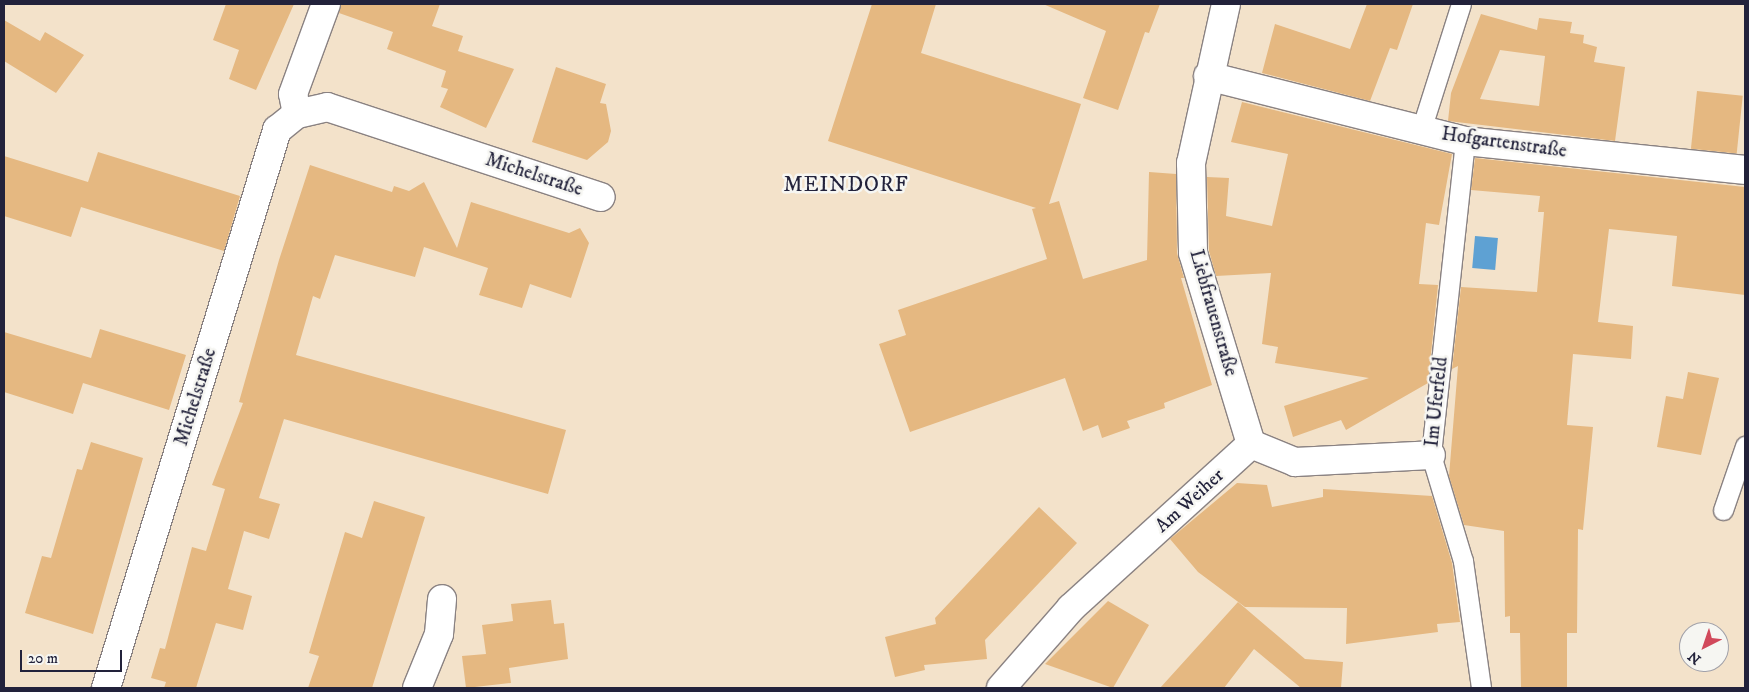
<!DOCTYPE html>
<meta charset="utf-8">
<style>
body{margin:0}
#map{position:relative;width:1749px;height:692px;overflow:hidden;background:#f3e2ca;font-family:"IM FELL DW Pica",serif}
div>[style]{position:absolute}
[style*='--x']{left:calc(var(--x)*1px);top:calc(var(--y)*1px);width:calc(var(--w)*1px);rotate:calc(var(--a)*1deg)}
.water>*{inset:0;background:#5ea1d3;transform-origin:0 0}
.building>*{inset:0;background:#e5b881;transform-origin:0 0}
.roads{filter:drop-shadow(1px 0 #8a8282) drop-shadow(-1px 0 #8a8282) drop-shadow(0 1px #8a8282) drop-shadow(0 -1px #8a8282)}
.service>*{height:19px;margin:-9.5px;padding:0 9.5px;transform-origin:9.5px;border-radius:9.5px;background:#fff}
.minor>*{height:28px;margin:-14px;padding:0 14px;transform-origin:14px;border-radius:14px;background:#fff}
span{translate:-50% -50%;white-space:nowrap;text-align:center;line-height:1.15;-webkit-text-stroke:5px #f6f6f2;paint-order:stroke}
.street-label{font-size:19px;color:#22223b}
.quarter-label{font-size:21px;color:#22223b;letter-spacing:1px}
.frame{position:absolute;inset:0;border:5px solid #22223b;pointer-events:none}
.north{position:absolute;left:1679px;top:622px;width:50px;height:50px;box-sizing:border-box;background:#f6f6f2;border:1px solid #a1a1a9;border-radius:50%;rotate:221deg;font-size:14px;font-weight:700;line-height:20px;text-align:center;color:#22223b}
.north::after{content:'';display:block;margin:auto;width:18px;height:22px;background:#d1495b;clip-path:polygon(50% 0,100% 100%,50% 72%,0 100%)}
.scale{position:absolute;left:20px;top:650px;width:102px;height:22px;box-sizing:border-box;border:2px solid #22223b;border-top:0;padding-left:6px;font-size:15px;line-height:18px;white-space:nowrap;color:#22223b;-webkit-text-stroke:4px #f6f6f2;paint-order:stroke}
</style>
<div id="map">
<div class="water">
<div style="left:1475px;top:236px;width:23px;height:32px;rotate:5deg"></div>
</div>
<div class="building">
<div style="clip-path:polygon(226px 4px,294px 4px,256px 90px,229px 79px,239px 50px,213px 40px)"></div>
<div style="clip-path:polygon(341px 4px,440px 4px,432px 26px,463px 36px,458px 51px,514px 69px,486px 128px,440px 107px,448px 89px,441px 87px,446px 71px,387px 49px,393px 32px,339px 13px)"></div>
<div style="clip-path:polygon(872px 4px,936px 4px,921px 53px,1081px 104px,1049px 204px,1059px 201px,1083px 279px,1147px 260px,1149px 172px,1176px 174px,1177px 253px,1184px 278px,1181px 278px,1212px 385px,1164px 403px,1165px 408px,1127px 421px,1130px 428px,1102px 438px,1098px 425px,1083px 431px,1065px 378px,910px 432px,879px 344px,906px 335px,898px 310px,1047px 259px,1032px 209px,1036px 208px,828px 141px)"></div>
<div style="clip-path:polygon(1043px 4px,1160px 4px,1149px 33px,1145px 32px,1118px 110px,1083px 98px,1106px 31px)"></div>
<div style="clip-path:polygon(1367px 4px,1413px 4px,1397px 50px,1390px 48px,1370px 101px,1262px 73px,1275px 24px,1350px 49px)"></div>
<div style="clip-path:polygon(evenodd,1481px 14px,1537px 30px,1539px 18px,1572px 22px,1570px 33px,1584px 35px,1583px 43px,1597px 47px,1594px 62px,1625px 67px,1615px 141px,1448px 121px,1451px 93px,1481px 14px,1500px 50px,1545px 56px,1539px 106px,1480px 99px,1500px 50px)"></div>
<div style="clip-path:polygon(4px 20px,40px 41px,45px 32px,84px 55px,56px 93px,4px 61px)"></div>
<div style="clip-path:polygon(556px 67px,606px 84px,600px 103px,606px 104px,611px 131px,608px 142px,587px 160px,532px 142px)"></div>
<div style="left:1697px;top:91px;width:46px;height:58px;rotate:6deg"></div>
<div style="clip-path:polygon(1242px 102px,1452px 154px,1439px 225px,1426px 223px,1419px 284px,1438px 285px,1428px 383px,1346px 430px,1341px 420px,1293px 437px,1284px 406px,1369px 378px,1275px 363px,1278px 347px,1262px 344px,1271px 273px,1216px 276px,1209px 251px,1207px 177px,1229px 178px,1226px 216px,1272px 226px,1288px 154px,1231px 142px)"></div>
<div style="clip-path:polygon(98px 152px,240px 196px,224px 251px,81px 207px,71px 237px,4px 216px,4px 156px,88px 182px)"></div>
<div style="clip-path:polygon(1475px 158px,1745px 187px,1745px 295px,1672px 286px,1677px 236px,1609px 229px,1598px 322px,1633px 326px,1631px 359px,1573px 354px,1567px 425px,1593px 427px,1583px 530px,1578px 529px,1577px 633px,1567px 633px,1567px 688px,1521px 688px,1520px 633px,1510px 633px,1510px 616px,1505px 617px,1504px 531px,1464px 525px,1449px 476px,1458px 366px,1452px 369px,1461px 287px,1537px 292px,1544px 212px,1538px 212px,1540px 196px,1471px 190px)"></div>
<div style="clip-path:polygon(310px 165px,392px 192px,394px 186px,409px 191px,424px 182px,457px 248px,471px 202px,569px 233px,580px 228px,589px 243px,571px 298px,530px 284px,522px 308px,479px 295px,488px 268px,424px 247px,415px 277px,335px 255px,320px 299px,313px 296px,296px 355px,566px 430px,548px 494px,284px 419px,259px 498px,280px 504px,269px 539px,244px 531px,228px 589px,252px 596px,243px 630px,216px 623px,196px 688px,164px 688px,166px 682px,151px 678px,160px 648px,165px 649px,192px 547px,206px 551px,225px 489px,212px 485px,243px 403px,239px 402px,279px 260px)"></div>
<div style="clip-path:polygon(100px 329px,186px 355px,169px 410px,83px 383px,73px 414px,4px 392px,4px 332px,91px 358px)"></div>
<div style="clip-path:polygon(1688px 372px,1719px 378px,1701px 455px,1657px 447px,1666px 396px,1683px 399px)"></div>
<div style="clip-path:polygon(91px 442px,143px 458px,93px 634px,25px 613px,42px 556px,51px 558px,77px 469px,82px 470px)"></div>
<div style="clip-path:polygon(1237px 483px,1267px 485px,1272px 507px,1323px 497px,1323px 489px,1432px 496px,1452px 563px,1460px 622px,1437px 624px,1438px 632px,1346px 644px,1347px 608px,1245px 607px,1198px 572px,1170px 539px)"></div>
<div style="clip-path:polygon(374px 501px,425px 517px,372px 688px,308px 688px,319px 656px,309px 653px,345px 532px,362px 538px)"></div>
<div style="clip-path:polygon(1039px 507px,1077px 543px,985px 640px,987px 659px,924px 665px,925px 670px,895px 677px,885px 637px,936px 624px,935px 618px)"></div>
<div style="clip-path:polygon(551px 600px,554px 624px,564px 623px,568px 659px,509px 668px,511px 683px,466px 688px,462px 656px,486px 654px,482px 625px,513px 621px,511px 604px)"></div>
<div style="clip-path:polygon(1108px 601px,1149px 625px,1113px 688px,1045px 664px)"></div>
<div style="clip-path:polygon(1238px 602px,1305px 659px,1343px 662px,1341px 688px,1301px 688px,1254px 649px,1224px 688px,1160px 688px)"></div>
</div>
<div class="roads">
<div class="service">
<div style="--x:1421;--y:130;--w:132;--a:-72.4"></div>
<div style="--x:1465;--y:141;--w:316;--a:96.2"></div>
<div style="--x:1431;--y:455;--w:111;--a:73.2"></div>
<div style="--x:1463;--y:561;--w:128;--a:81.9"></div>
<div style="--x:1723;--y:510;--w:68;--a:-71"></div>
</div>
<div class="minor">
<div style="--x:1226;--y:4;--w:163;--a:102.4"></div>
<div style="--x:1191;--y:163;--w:90;--a:88.7"></div>
<div style="--x:1193;--y:253;--w:200;--a:73.1"></div>
<div style="--x:1208;--y:76;--w:265;--a:14.2"></div>
<div style="--x:1465;--y:141;--w:281;--a:5.9"></div>
<div style="--x:297;--y:114;--w:31;--a:-13"></div>
<div style="--x:327;--y:107;--w:288;--a:18.2"></div>
<div style="--x:1251;--y:444;--w:48;--a:22.2"></div>
<div style="--x:1295;--y:462;--w:136;--a:-2.9"></div>
<div style="--x:106;--y:688;--w:584;--a:-72.96"></div>
<div style="--x:277;--y:130;--w:26;--a:-39"></div>
<div style="--x:297;--y:114;--w:20;--a:-101"></div>
<div style="--x:293;--y:94;--w:96;--a:-69.9"></div>
<div style="--x:417;--y:688;--w:58;--a:-67.8"></div>
<div style="--x:439;--y:634;--w:35;--a:-85"></div>
<div style="--x:1001;--y:688;--w:106;--a:-48.8"></div>
<div style="--x:1071;--y:608;--w:244;--a:-42.3"></div>
</div>
</div>
<div class="street-label">
<span style="left:1504px;top:143px;rotate:8deg">Hofgartenstraße</span>
<span style="left:534px;top:175px;rotate:18deg">Michelstraße</span>
<span style="left:1213px;top:313px;rotate:74deg">Liebfrauenstraße</span>
<span style="left:196px;top:397px;rotate:-73deg">Michelstraße</span>
<span style="left:1437px;top:402px;rotate:-84deg">Im Uferfeld</span>
<span style="left:1190px;top:501px;rotate:-42deg">Am Weiher</span>
</div>
<div class="quarter-label">
<span style="left:846px;top:185px">MEINDORF</span>
</div>
<div class="frame"></div>
<div class="north">N</div>
<div class="scale">20 m</div>
</div>
